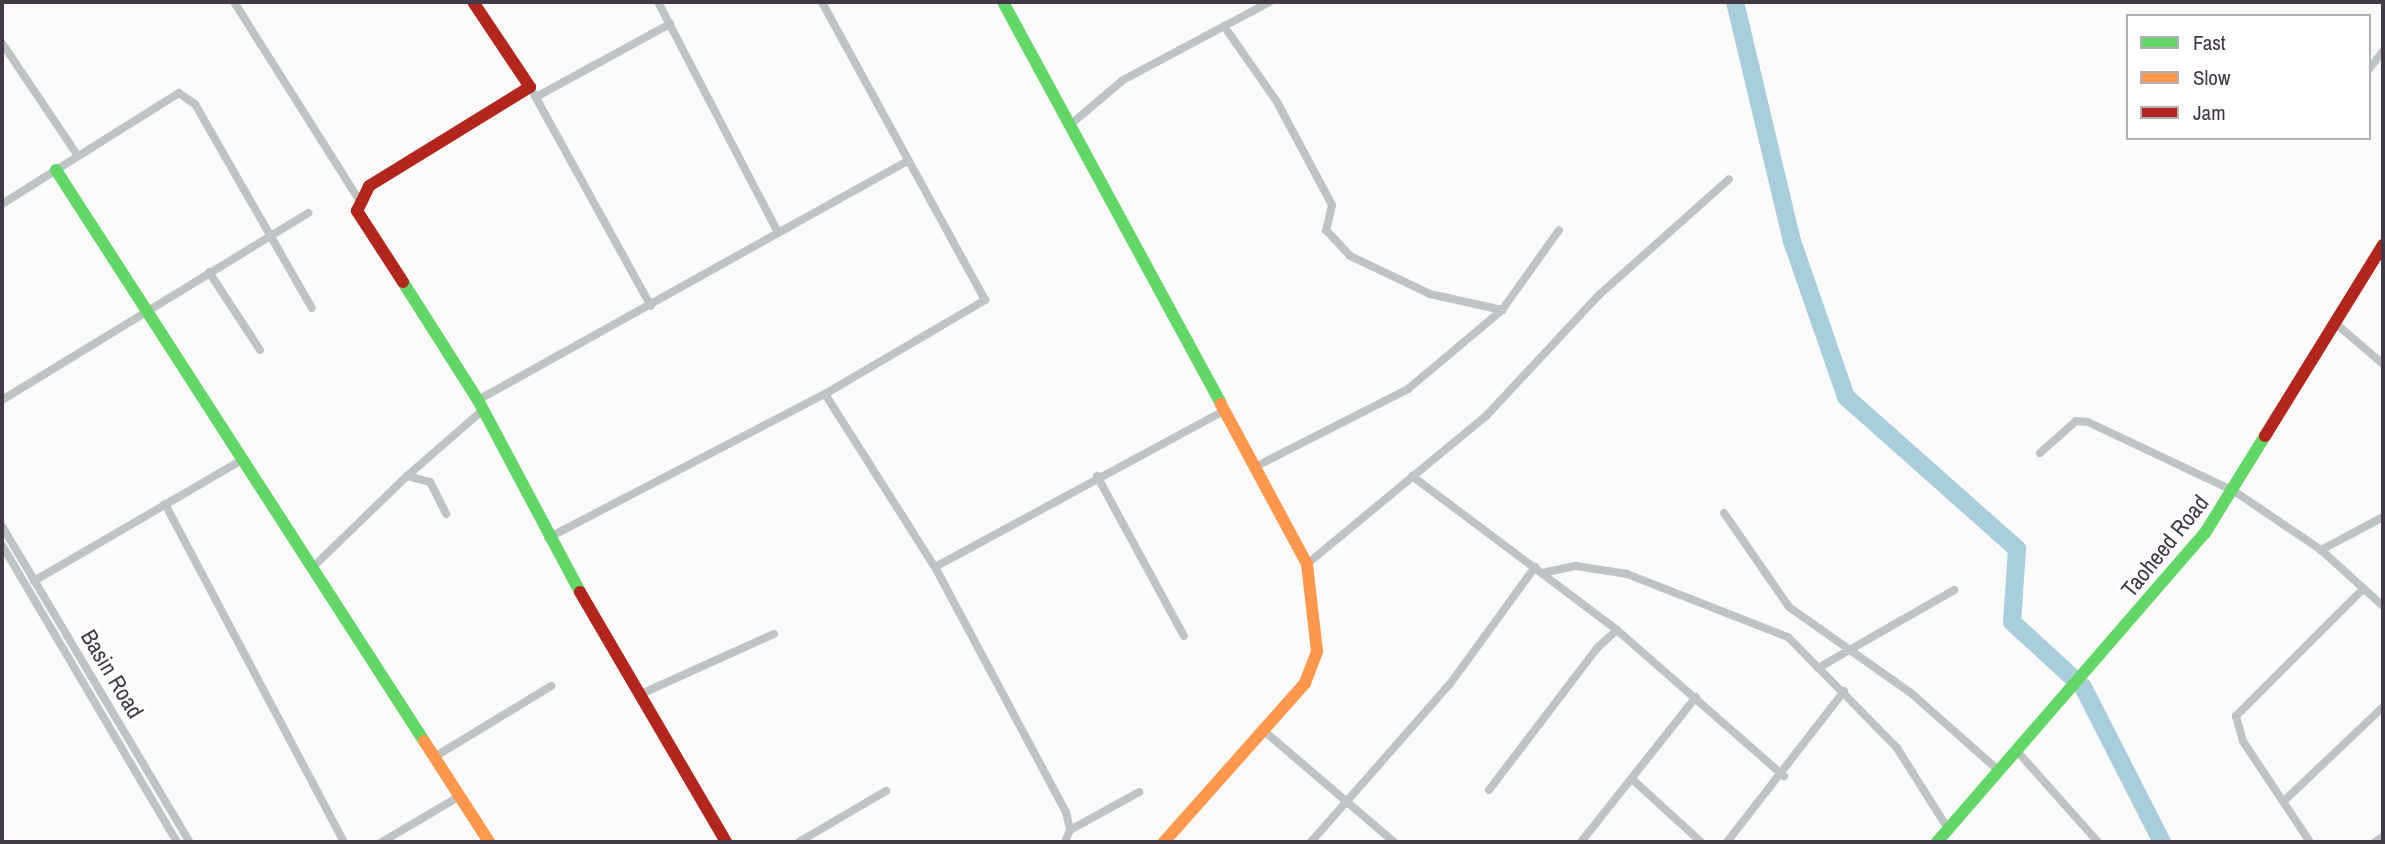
<!DOCTYPE html>
<style>
body{margin:0}
#map{position:relative;width:2385px;height:844px;overflow:hidden;background:#fbfbfb;font-family:"Archivo Narrow",sans-serif}
div>[style]{position:absolute}
[style*='--x']{left:calc(var(--x)*1px);top:calc(var(--y)*1px);width:calc(var(--w)*1px);rotate:calc(var(--a)*1deg)}
.river>*{height:18px;margin:-9px;padding:0 9px;transform-origin:9px;border-radius:9px;background:#a7ceda}
.street>*{height:8px;margin:-4px;padding:0 4px;transform-origin:4px;border-radius:4px;background:#bec4c5}
.fast>*{height:12px;margin:-6px;padding:0 6px;transform-origin:6px;border-radius:6px;background:#63d668}
.slow>*{height:12px;margin:-6px;padding:0 6px;transform-origin:6px;border-radius:6px;background:#ff974d}
.jam>*{height:12px;margin:-6px;padding:0 6px;transform-origin:6px;border-radius:6px;background:#b3261e}
span{translate:-50% -50%;white-space:nowrap;text-align:center;line-height:1.15;-webkit-text-stroke:7px #fff;paint-order:stroke}
.street-label{font-size:23px;color:#423946}
.frame{position:absolute;inset:0;border:4px solid #423946;pointer-events:none}
.legend{position:absolute;left:2126px;top:14px;width:245px;height:126px;box-sizing:border-box;background:#fff;border:2px solid #b3b0b5;margin:0;padding:9px 12px;list-style:none;font-size:21px;color:#423946}
.legend li{display:flex;align-items:center;gap:14px;height:35px}
.legend b{width:35px;border:2px solid #b3b0b5}
</style>
<div id="map">
<div class="river">
<div style="--x:1735;--y:2;--w:246;--a:76.6"></div>
<div style="--x:1792;--y:241;--w:165;--a:70.9"></div>
<div style="--x:1846;--y:397;--w:229;--a:41.6"></div>
<div style="--x:2017;--y:549;--w:73;--a:93.9"></div>
<div style="--x:2012;--y:622;--w:96;--a:42.5"></div>
<div style="--x:2083;--y:687;--w:174;--a:63"></div>
</div>
<div class="street">
<div style="--x:234;--y:2;--w:232;--a:57.7"></div>
<div style="--x:658;--y:2;--w:260;--a:62.5"></div>
<div style="--x:1224;--y:26;--w:93;--a:55.1"></div>
<div style="--x:1277;--y:102;--w:117;--a:61.9"></div>
<div style="--x:1332;--y:205;--w:26;--a:103"></div>
<div style="--x:1326;--y:230;--w:35;--a:47"></div>
<div style="--x:1350;--y:256;--w:89;--a:25.4"></div>
<div style="--x:1430;--y:294;--w:74;--a:12.5"></div>
<div style="--x:2;--y:43;--w:136;--a:56.1"></div>
<div style="--x:2369;--y:69;--w:23;--a:-52"></div>
<div style="--x:530;--y:87;--w:250;--a:61.1"></div>
<div style="--x:536;--y:97;--w:153;--a:-28.6"></div>
<div style="--x:1071;--y:124;--w:68;--a:-40.2"></div>
<div style="--x:1123;--y:80;--w:166;--a:-28"></div>
<div style="--x:2;--y:204;--w:209;--a:-32.1"></div>
<div style="--x:179;--y:93;--w:19;--a:35"></div>
<div style="--x:195;--y:104;--w:235;--a:60.2"></div>
<div style="--x:209;--y:272;--w:93;--a:56.8"></div>
<div style="--x:2335;--y:323;--w:63;--a:40.5"></div>
<div style="--x:825;--y:394;--w:205;--a:57.6"></div>
<div style="--x:935;--y:567;--w:278;--a:61.9"></div>
<div style="--x:1066;--y:812;--w:18;--a:77"></div>
<div style="--x:1070;--y:830;--w:13;--a:113"></div>
<div style="--x:2;--y:400;--w:359;--a:-31.4"></div>
<div style="--x:478;--y:400;--w:489;--a:-29.1"></div>
<div style="--x:2040;--y:453;--w:48;--a:-41.6"></div>
<div style="--x:2076;--y:421;--w:12;--a:5"></div>
<div style="--x:2088;--y:422;--w:161;--a:25.3"></div>
<div style="--x:2234;--y:491;--w:105;--a:34.1"></div>
<div style="--x:2321;--y:550;--w:84;--a:42.1"></div>
<div style="--x:1253;--y:468;--w:174;--a:-27"></div>
<div style="--x:1408;--y:389;--w:123;--a:-40"></div>
<div style="--x:1502;--y:310;--w:98;--a:-54.5"></div>
<div style="--x:407;--y:476;--w:101;--a:-41"></div>
<div style="--x:1097;--y:476;--w:182;--a:61.5"></div>
<div style="--x:1412;--y:476;--w:256;--a:36.9"></div>
<div style="--x:1617;--y:630;--w:222;--a:41.2"></div>
<div style="--x:165;--y:504;--w:382;--a:62.1"></div>
<div style="--x:1724;--y:513;--w:114;--a:55.3"></div>
<div style="--x:1789;--y:607;--w:149;--a:35.2"></div>
<div style="--x:1911;--y:693;--w:116;--a:41.5"></div>
<div style="--x:2;--y:526;--w:368;--a:59.3"></div>
<div style="--x:548;--y:538;--w:312;--a:-27.5"></div>
<div style="--x:825;--y:394;--w:186;--a:-30.4"></div>
<div style="--x:985;--y:300;--w:340;--a:-118.7"></div>
<div style="--x:2;--y:545;--w:345;--a:59.5"></div>
<div style="--x:2321;--y:550;--w:70;--a:-28"></div>
<div style="--x:1307;--y:564;--w:234;--a:-39.6"></div>
<div style="--x:1487;--y:415;--w:164;--a:-47"></div>
<div style="--x:1599;--y:295;--w:174;--a:-41.7"></div>
<div style="--x:935;--y:567;--w:328;--a:-28.4"></div>
<div style="--x:312;--y:568;--w:132;--a:-44.1"></div>
<div style="--x:407;--y:476;--w:24;--a:15"></div>
<div style="--x:430;--y:482;--w:36;--a:63"></div>
<div style="--x:1542;--y:573;--w:35;--a:-12"></div>
<div style="--x:1576;--y:566;--w:52;--a:8.9"></div>
<div style="--x:1627;--y:574;--w:173;--a:21.4"></div>
<div style="--x:1788;--y:637;--w:156;--a:45.5"></div>
<div style="--x:1897;--y:748;--w:93;--a:57.7"></div>
<div style="--x:34;--y:581;--w:238;--a:-30.2"></div>
<div style="--x:1818;--y:668;--w:157;--a:-29.8"></div>
<div style="--x:641;--y:694;--w:146;--a:-24.3"></div>
<div style="--x:1264;--y:731;--w:171;--a:40.5"></div>
<div style="--x:2016;--y:750;--w:123;--a:48.3"></div>
<div style="--x:436;--y:756;--w:135;--a:-31.3"></div>
<div style="--x:1632;--y:779;--w:93;--a:42.4"></div>
<div style="--x:1489;--y:790;--w:178;--a:-52.7"></div>
<div style="--x:1597;--y:648;--w:27;--a:-42"></div>
<div style="--x:2285;--y:800;--w:135;--a:-43.5"></div>
<div style="--x:1070;--y:830;--w:79;--a:-28.8"></div>
<div style="--x:382;--y:842;--w:91;--a:-30.5"></div>
<div style="--x:799;--y:842;--w:101;--a:-30.4"></div>
<div style="--x:1311;--y:842;--w:210;--a:-48.7"></div>
<div style="--x:1450;--y:684;--w:145;--a:-54"></div>
<div style="--x:1581;--y:842;--w:185;--a:-51.6"></div>
<div style="--x:1727;--y:842;--w:191;--a:-52.2"></div>
<div style="--x:2310;--y:842;--w:121;--a:-123.6"></div>
<div style="--x:2243;--y:741;--w:26;--a:-106"></div>
<div style="--x:2236;--y:716;--w:180;--a:-45"></div>
<div style="--x:2375;--y:842;--w:9;--a:-32"></div>
</div>
<div class="fast">
<div style="--x:1003;--y:2;--w:457;--a:61.5"></div>
<div style="--x:56;--y:170;--w:679;--a:57.2"></div>
<div style="--x:403;--y:282;--w:140;--a:57.6"></div>
<div style="--x:478;--y:400;--w:217;--a:62"></div>
<div style="--x:1937;--y:842;--w:409;--a:-49.1"></div>
<div style="--x:2205;--y:533;--w:114;--a:-58.3"></div>
</div>
<div class="slow">
<div style="--x:424;--y:741;--w:120;--a:57.2"></div>
<div style="--x:1164;--y:842;--w:213;--a:-48.4"></div>
<div style="--x:1305;--y:683;--w:34;--a:-69"></div>
<div style="--x:1317;--y:651;--w:88;--a:-96.6"></div>
<div style="--x:1307;--y:564;--w:182;--a:-118.3"></div>
</div>
<div class="jam">
<div style="--x:403;--y:282;--w:85;--a:-122.9"></div>
<div style="--x:357;--y:211;--w:28;--a:-64"></div>
<div style="--x:369;--y:186;--w:189;--a:-31.6"></div>
<div style="--x:530;--y:87;--w:102;--a:-123.8"></div>
<div style="--x:2265;--y:436;--w:225;--a:-58.3"></div>
<div style="--x:580;--y:592;--w:290;--a:59.7"></div>
</div>
<div class="street-label">
<span style="left:2165px;top:546px;rotate:-51deg">Taoheed Road</span>
<span style="left:112px;top:674px;rotate:59deg">Basin Road</span>
</div>
<div class="frame"></div>
<ul class="legend">
<li><b style="height:9px;background:#63d668"></b>Fast</li>
<li><b style="height:9px;background:#ff974d"></b>Slow</li>
<li><b style="height:9px;background:#b3261e"></b>Jam</li>
</ul>
</div>
